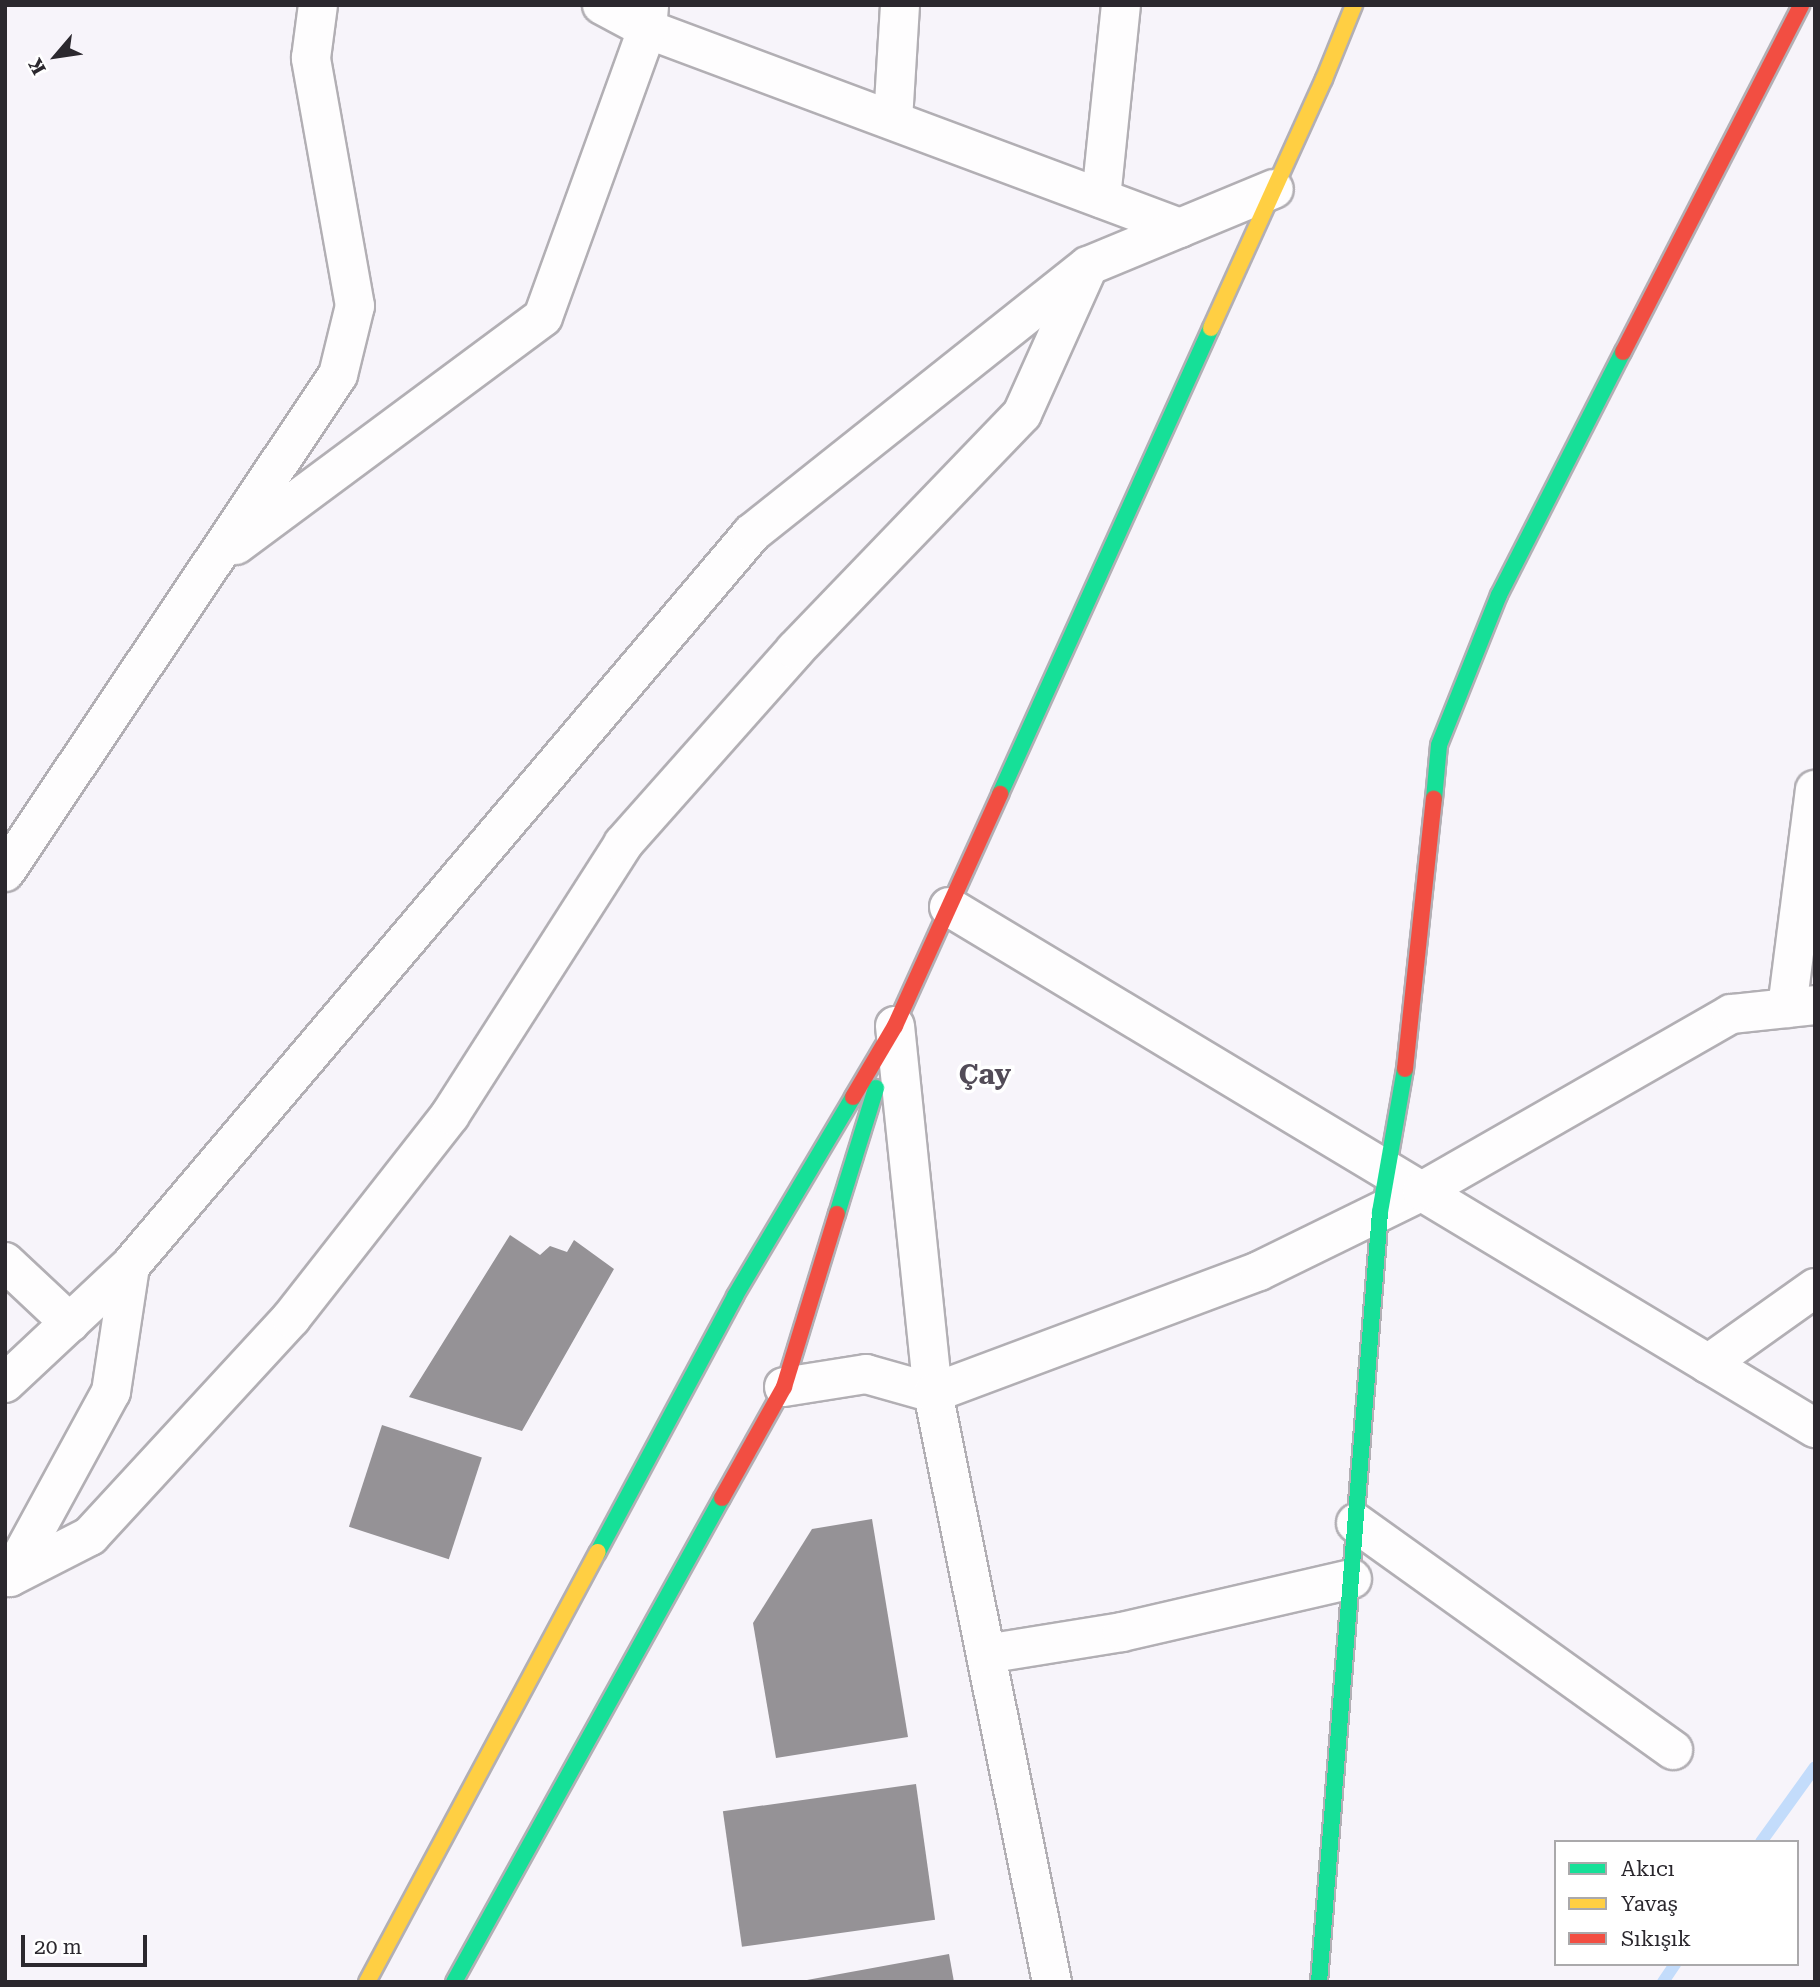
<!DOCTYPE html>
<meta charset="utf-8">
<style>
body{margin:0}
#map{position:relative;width:1820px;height:1987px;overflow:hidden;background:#f7f4fa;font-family:"Roboto Serif",serif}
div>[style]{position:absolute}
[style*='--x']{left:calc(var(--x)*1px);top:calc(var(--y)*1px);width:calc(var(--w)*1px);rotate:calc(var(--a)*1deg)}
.stream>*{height:12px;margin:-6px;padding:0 6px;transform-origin:6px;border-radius:6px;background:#c3dcfb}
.building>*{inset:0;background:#959296;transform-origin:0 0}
.roads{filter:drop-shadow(2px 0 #b2afb4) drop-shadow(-2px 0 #b2afb4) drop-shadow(0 2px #b2afb4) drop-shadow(0 -2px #b2afb4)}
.street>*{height:38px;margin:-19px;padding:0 19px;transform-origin:19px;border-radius:19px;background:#fefdfe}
.fast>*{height:16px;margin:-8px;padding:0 8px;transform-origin:8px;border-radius:8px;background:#16e098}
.slow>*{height:16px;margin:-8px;padding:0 8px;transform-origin:8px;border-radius:8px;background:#ffcf43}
.jam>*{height:16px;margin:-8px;padding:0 8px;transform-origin:8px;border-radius:8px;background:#f24e42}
span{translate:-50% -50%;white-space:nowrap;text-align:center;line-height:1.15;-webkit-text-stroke:7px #fff;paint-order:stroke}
.district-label{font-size:28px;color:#524b57;font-weight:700}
.frame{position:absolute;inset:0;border:7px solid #2b282e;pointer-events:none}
.legend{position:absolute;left:1554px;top:1840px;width:245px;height:126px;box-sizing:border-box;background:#fff;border:2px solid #aaa9ab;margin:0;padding:9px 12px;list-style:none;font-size:21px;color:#2b282e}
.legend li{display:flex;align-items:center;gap:14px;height:35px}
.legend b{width:35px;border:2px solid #aaa9ab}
.north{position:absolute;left:21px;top:21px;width:70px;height:70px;-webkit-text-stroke:5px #fff;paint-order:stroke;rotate:241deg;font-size:19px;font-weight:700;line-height:28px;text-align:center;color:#2b282e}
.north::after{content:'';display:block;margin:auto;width:24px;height:32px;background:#2b282e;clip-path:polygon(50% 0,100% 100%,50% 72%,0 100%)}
.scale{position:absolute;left:21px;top:1935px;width:126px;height:32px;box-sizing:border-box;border:4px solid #2b282e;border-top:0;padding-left:9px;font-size:21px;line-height:24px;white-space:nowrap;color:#2b282e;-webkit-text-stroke:5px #fff;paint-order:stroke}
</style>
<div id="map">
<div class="stream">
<div style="--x:1761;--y:1842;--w:92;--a:-54.2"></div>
<div style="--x:1663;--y:1982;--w:22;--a:-56"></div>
</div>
<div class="building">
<div style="clip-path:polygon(510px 1235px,540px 1255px,550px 1246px,567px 1252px,574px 1240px,614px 1269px,522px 1431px,409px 1397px)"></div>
<div style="left:382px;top:1425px;width:105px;height:107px;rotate:18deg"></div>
<div style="clip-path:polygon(872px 1519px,908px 1737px,776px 1758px,753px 1623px,812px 1529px)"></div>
<div style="left:916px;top:1784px;width:137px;height:195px;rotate:82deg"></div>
<div style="clip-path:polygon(949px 1954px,954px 1982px,807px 1982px,807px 1980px)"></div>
</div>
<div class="roads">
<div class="street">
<div style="--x:602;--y:5;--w:51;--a:28.1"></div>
<div style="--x:647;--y:29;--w:569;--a:20.47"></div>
<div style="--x:893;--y:120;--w:115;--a:-86.5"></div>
<div style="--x:1101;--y:198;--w:194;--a:-84.1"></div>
<div style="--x:236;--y:545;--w:382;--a:-36.6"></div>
<div style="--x:543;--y:317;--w:306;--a:-70.1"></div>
<div style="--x:647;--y:29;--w:24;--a:-85"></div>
<div style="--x:5;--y:872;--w:598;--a:-56.18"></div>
<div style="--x:338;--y:375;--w:71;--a:-76.2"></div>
<div style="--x:355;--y:306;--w:252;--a:-100.1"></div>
<div style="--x:311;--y:58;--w:53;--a:-82.5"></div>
<div style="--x:949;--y:907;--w:1011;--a:31.03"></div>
<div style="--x:1787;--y:1008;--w:220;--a:-82.7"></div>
<div style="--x:895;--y:1026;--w:369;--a:84.1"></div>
<div style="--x:933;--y:1393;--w:601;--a:78.58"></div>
<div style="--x:5;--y:1262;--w:89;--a:43.2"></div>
<div style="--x:1708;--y:1364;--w:131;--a:-35.4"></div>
<div style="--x:5;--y:1383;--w:171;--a:-43.1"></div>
<div style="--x:130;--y:1266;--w:961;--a:-49.68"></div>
<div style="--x:752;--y:533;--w:429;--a:-38.5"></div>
<div style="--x:1088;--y:266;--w:201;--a:-22.5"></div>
<div style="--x:784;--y:1387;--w:83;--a:-9"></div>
<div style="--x:866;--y:1374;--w:70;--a:15.8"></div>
<div style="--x:933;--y:1393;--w:348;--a:-20.5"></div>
<div style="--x:1259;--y:1271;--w:182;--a:-26.1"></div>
<div style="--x:1422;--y:1191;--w:356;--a:-29.8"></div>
<div style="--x:1731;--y:1014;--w:84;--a:-6.1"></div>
<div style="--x:1356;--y:1523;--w:390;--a:35.6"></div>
<div style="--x:10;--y:1577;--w:90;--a:-27.1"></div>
<div style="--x:90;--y:1536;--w:297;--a:-47.3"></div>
<div style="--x:291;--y:1318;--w:258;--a:-51.9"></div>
<div style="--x:450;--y:1115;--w:322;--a:-57.4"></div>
<div style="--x:623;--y:844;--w:259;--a:-48.4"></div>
<div style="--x:795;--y:650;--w:327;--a:-46.1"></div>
<div style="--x:1022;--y:414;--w:154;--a:-65.8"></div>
<div style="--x:10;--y:1577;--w:211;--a:-61.4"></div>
<div style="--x:111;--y:1392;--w:127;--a:-81.4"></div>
<div style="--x:986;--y:1654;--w:138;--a:-9.2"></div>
<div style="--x:1122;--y:1632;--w:236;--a:-13"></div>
</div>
<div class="fast">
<div style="--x:1000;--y:794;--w:512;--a:-65.64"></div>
<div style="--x:1434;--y:799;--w:54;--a:-84.7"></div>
<div style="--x:1439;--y:745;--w:162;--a:-68.2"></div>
<div style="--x:1499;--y:595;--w:273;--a:-63"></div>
<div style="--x:837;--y:1214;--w:132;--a:-72.8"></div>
<div style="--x:598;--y:1552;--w:290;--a:-61.8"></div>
<div style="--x:735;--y:1296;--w:231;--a:-59.3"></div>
<div style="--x:454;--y:1982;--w:553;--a:-61.03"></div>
<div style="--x:1319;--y:1982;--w:772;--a:-85.47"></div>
<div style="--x:1380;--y:1212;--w:145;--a:-80.1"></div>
</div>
<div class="slow">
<div style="--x:1211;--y:328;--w:273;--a:-65.6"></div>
<div style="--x:1324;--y:79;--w:80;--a:-67.9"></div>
<div style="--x:367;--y:1982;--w:488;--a:-61.8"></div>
</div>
<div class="jam">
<div style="--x:1623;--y:352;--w:390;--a:-62.8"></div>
<div style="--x:1405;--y:1069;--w:272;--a:-83.9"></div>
<div style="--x:853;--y:1097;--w:82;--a:-59.4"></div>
<div style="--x:895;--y:1026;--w:255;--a:-65.6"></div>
<div style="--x:722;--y:1498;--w:127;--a:-60.8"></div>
<div style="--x:784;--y:1387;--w:181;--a:-73"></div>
</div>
</div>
<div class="district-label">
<span style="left:985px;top:1075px">Çay</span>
</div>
<div class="frame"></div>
<ul class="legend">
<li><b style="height:9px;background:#16e098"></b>Akıcı</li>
<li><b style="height:9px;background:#ffcf43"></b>Yavaş</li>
<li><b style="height:9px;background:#f24e42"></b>Sıkışık</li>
</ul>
<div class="north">K</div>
<div class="scale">20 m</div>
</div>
